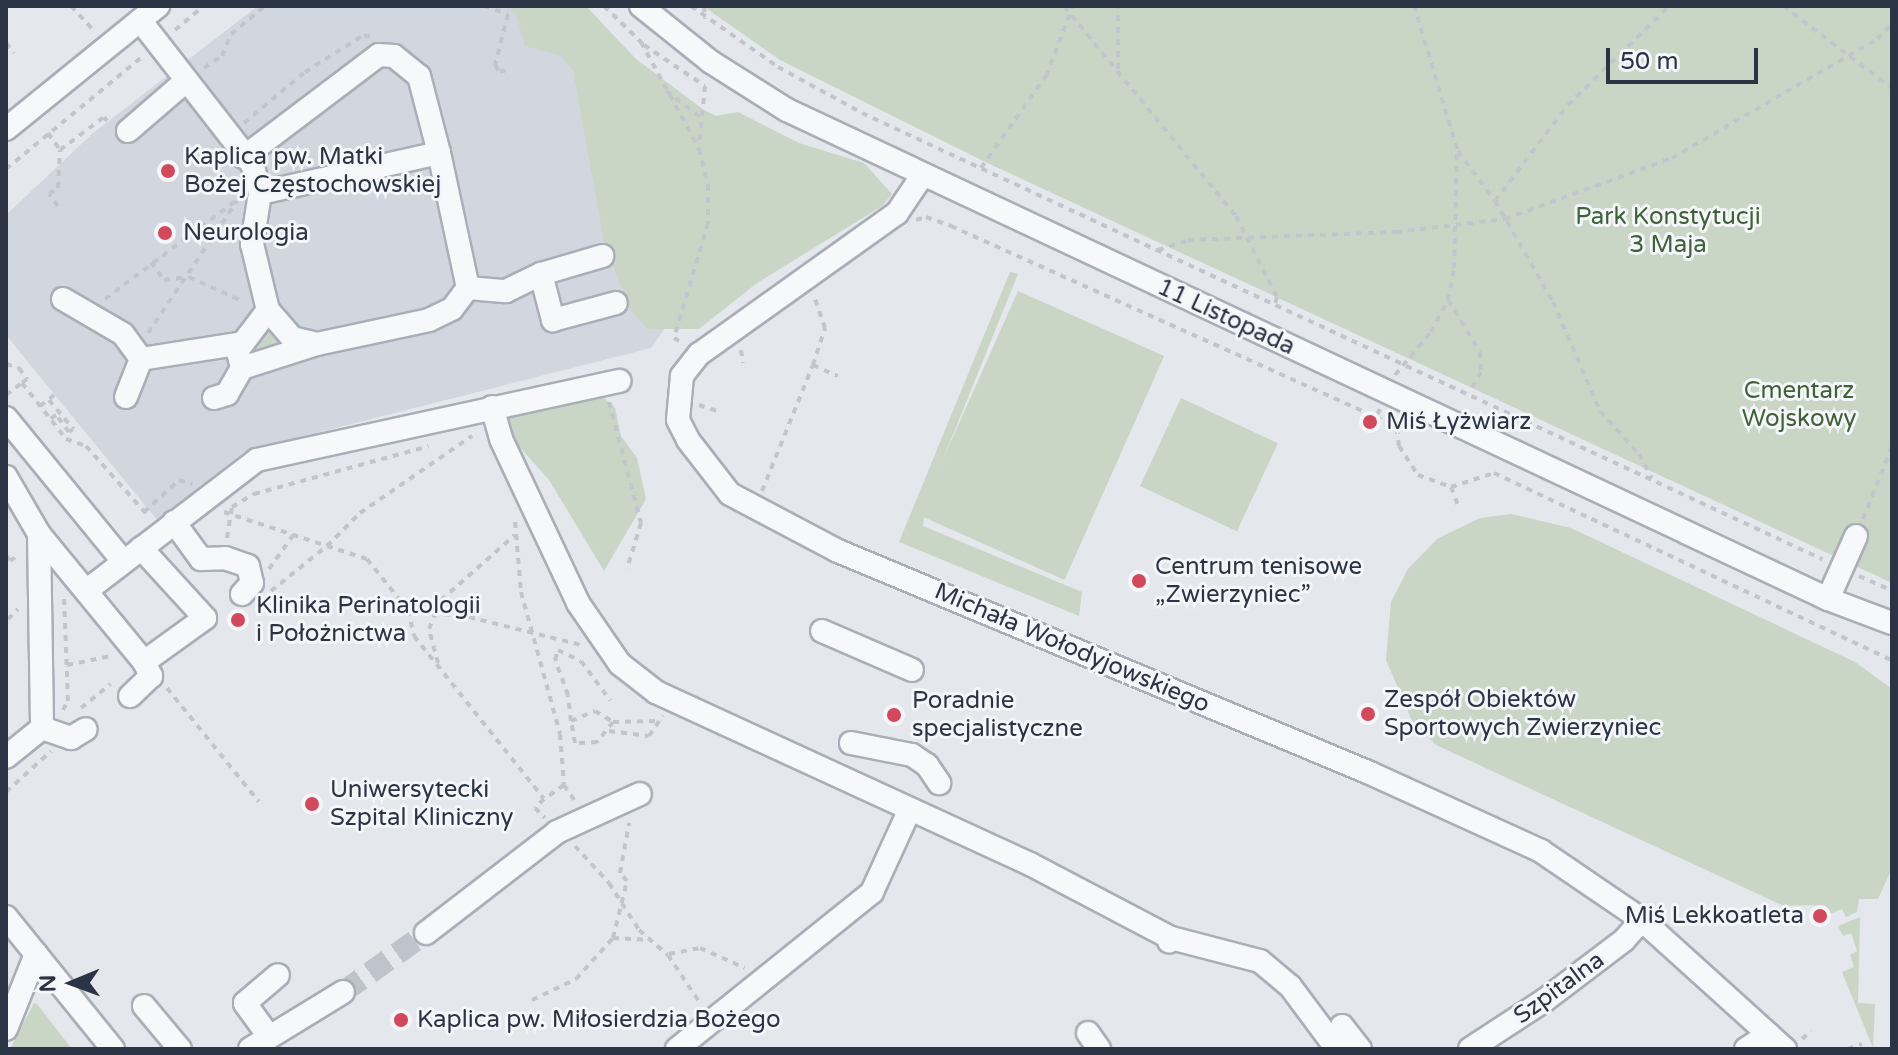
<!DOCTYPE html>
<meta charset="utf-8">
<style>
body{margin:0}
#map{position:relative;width:1898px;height:1055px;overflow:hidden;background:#e4e7ec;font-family:"Varela Round",sans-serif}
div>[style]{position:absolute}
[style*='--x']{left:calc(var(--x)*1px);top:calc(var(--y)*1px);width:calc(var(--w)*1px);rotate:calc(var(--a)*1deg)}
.built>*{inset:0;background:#d2d6de}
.green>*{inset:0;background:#c9d6c5;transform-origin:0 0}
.minor-tunnel>*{height:22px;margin-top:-11px;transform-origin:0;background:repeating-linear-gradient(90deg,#bfc3cb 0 22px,transparent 0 33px)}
.path>*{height:4px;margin-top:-2px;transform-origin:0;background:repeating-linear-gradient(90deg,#c2c5cb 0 6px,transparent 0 12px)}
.roads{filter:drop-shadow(2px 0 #a9aeb7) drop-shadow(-2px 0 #a9aeb7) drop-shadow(0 2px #a9aeb7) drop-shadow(0 -2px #a9aeb7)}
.minor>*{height:22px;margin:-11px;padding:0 11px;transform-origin:11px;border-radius:11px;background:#f7f8fa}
.dots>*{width:22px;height:22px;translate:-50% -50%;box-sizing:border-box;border:4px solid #f4f6f9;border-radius:50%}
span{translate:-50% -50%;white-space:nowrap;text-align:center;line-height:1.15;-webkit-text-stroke:6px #f4f6f9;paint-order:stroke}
.poi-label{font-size:24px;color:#2b3445}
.left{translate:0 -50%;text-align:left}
.right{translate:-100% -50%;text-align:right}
.park-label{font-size:24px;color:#3f6138}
.street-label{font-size:24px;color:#2b3445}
.frame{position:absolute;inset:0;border:8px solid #2b3445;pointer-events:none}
.north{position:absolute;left:32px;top:943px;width:80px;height:80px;-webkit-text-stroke:6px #f4f6f9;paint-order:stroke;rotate:269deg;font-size:22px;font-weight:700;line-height:32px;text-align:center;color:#2b3445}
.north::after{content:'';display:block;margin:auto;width:28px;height:36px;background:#2b3445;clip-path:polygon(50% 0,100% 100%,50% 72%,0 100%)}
.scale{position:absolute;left:1606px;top:48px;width:152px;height:36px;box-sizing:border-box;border:4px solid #2b3445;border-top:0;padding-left:10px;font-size:24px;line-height:28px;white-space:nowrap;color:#2b3445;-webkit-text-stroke:6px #f4f6f9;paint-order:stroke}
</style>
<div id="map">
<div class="built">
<div style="clip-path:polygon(258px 6px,578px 6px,670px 321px,651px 348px,245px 451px,157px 520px,6px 335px,6px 215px,92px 134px)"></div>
</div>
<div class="green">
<div style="clip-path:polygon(505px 6px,586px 6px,636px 59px,704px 110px,716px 116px,738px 112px,799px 143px,864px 163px,892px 194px,882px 206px,757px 283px,699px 329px,648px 329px,632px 312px,605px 247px,573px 70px,561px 56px,525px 46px,516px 14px)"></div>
<div style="clip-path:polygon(703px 6px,1892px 6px,1892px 583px,981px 160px,780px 60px)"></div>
<div style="clip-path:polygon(1010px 272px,1018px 274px,925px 504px,923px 526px,1082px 592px,1079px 616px,899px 542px)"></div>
<div style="left:1018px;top:291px;width:160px;height:245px;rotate:24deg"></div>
<div style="clip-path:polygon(268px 327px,282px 343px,258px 349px,257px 346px)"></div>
<div style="clip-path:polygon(604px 398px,615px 408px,621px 436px,637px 458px,646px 499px,604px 571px,549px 480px,501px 426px,510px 417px)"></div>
<div style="left:1181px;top:398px;width:107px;height:97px;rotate:25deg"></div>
<div style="clip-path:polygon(1511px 514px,1571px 528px,1855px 662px,1892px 689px,1892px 868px,1878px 899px,1859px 899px,1857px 912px,1846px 917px,1842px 909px,1820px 918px,1813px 905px,1784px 906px,1436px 745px,1413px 723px,1386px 660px,1391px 602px,1408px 569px,1437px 539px,1480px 518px)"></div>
<div style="clip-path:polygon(1860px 917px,1858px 1003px,1875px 1004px,1873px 1048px,1842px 972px,1854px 967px,1850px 955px,1857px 951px,1851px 933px,1843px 936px,1838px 926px)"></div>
<div style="clip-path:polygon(34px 1003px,37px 1004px,72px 1049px,10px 1049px)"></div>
</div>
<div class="minor-tunnel">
<div style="--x:343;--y:992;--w:102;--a:-35.4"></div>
</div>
<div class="path">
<div style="--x:71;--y:6;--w:34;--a:47"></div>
<div style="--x:484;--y:6;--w:25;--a:18"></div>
<div style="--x:508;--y:14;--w:53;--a:104.3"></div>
<div style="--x:495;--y:65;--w:9;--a:54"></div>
<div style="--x:500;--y:72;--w:9;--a:-18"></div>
<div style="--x:604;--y:6;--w:52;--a:44.2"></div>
<div style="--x:641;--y:42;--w:122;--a:61.5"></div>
<div style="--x:699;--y:149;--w:37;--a:76"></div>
<div style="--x:708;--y:185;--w:38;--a:90"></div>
<div style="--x:708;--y:223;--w:120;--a:106.5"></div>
<div style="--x:674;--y:338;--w:12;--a:31"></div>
<div style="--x:691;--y:6;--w:106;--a:35"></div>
<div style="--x:778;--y:67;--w:96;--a:28.7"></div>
<div style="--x:862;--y:113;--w:1059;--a:24.92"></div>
<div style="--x:704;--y:6;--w:13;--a:86"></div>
<div style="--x:1064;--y:6;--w:271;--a:50.7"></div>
<div style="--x:1236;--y:216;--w:91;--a:63.2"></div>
<div style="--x:1277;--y:297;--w:7;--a:106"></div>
<div style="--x:1783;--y:6;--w:136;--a:37"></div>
<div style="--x:175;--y:30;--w:38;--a:-40"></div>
<div style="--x:6;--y:43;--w:13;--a:51"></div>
<div style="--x:644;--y:45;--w:73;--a:33.9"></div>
<div style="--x:705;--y:86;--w:60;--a:95.7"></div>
<div style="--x:204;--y:68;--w:22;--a:-34"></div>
<div style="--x:222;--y:56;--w:24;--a:-68"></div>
<div style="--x:231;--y:34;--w:44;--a:-39.5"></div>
<div style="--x:1118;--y:69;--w:63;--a:-90"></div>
<div style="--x:666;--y:91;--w:46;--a:37.1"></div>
<div style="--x:244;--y:123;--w:80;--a:-39.9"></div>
<div style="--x:305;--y:72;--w:70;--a:-32.1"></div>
<div style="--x:364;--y:35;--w:6;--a:18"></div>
<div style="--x:48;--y:133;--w:21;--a:55"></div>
<div style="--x:60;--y:150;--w:55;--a:-36.9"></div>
<div style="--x:104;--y:117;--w:5;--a:53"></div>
<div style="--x:1458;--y:151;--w:62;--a:53.5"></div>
<div style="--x:1495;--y:201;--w:116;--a:60.1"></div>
<div style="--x:1553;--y:302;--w:119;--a:66.7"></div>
<div style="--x:1600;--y:411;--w:58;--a:47.8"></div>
<div style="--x:1639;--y:454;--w:27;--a:62"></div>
<div style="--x:981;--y:168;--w:113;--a:-54.8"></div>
<div style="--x:1046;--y:76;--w:75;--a:-68.9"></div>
<div style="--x:6;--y:169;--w:178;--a:-39.5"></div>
<div style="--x:1495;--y:201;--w:121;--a:-52.8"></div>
<div style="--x:1568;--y:105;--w:141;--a:-44.4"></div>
<div style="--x:58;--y:206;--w:15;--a:-127"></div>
<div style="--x:49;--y:194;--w:11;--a:-34"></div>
<div style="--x:58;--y:188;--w:38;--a:-87"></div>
<div style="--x:916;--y:220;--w:10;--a:-17"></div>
<div style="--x:926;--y:217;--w:27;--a:20"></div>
<div style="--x:951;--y:226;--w:466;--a:24.2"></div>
<div style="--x:1158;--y:250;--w:32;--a:-18"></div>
<div style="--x:1188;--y:240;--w:208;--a:-2.2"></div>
<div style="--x:1396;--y:232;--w:110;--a:-6.8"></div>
<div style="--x:1505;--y:219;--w:178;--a:-20.1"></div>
<div style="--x:1672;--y:158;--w:237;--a:-30.1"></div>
<div style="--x:1877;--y:39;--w:21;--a:-45"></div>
<div style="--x:151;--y:262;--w:22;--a:54"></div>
<div style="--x:164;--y:280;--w:25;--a:-7"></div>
<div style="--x:189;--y:277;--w:60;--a:24.4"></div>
<div style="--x:105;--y:299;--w:166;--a:-36.9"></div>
<div style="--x:1448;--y:300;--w:61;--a:58.4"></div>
<div style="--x:1480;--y:352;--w:20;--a:87"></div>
<div style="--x:1481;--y:372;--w:24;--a:120"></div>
<div style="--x:148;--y:333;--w:159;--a:-56"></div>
<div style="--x:741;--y:350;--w:13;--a:81"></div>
<div style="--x:6;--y:364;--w:14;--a:17"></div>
<div style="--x:19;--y:368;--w:14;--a:54"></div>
<div style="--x:27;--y:379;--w:6;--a:141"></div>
<div style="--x:22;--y:383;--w:71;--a:51.8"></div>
<div style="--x:66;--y:439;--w:21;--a:19"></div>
<div style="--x:86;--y:446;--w:95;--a:48.4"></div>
<div style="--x:813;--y:365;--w:39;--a:-72"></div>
<div style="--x:825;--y:328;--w:34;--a:-109"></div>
<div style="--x:1395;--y:375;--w:56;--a:-50.1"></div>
<div style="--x:1431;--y:332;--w:36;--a:-62"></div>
<div style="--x:1448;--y:300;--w:33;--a:-79"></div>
<div style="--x:1454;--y:268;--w:119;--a:-88.6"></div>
<div style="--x:1457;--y:149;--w:149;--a:-106.7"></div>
<div style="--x:6;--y:395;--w:20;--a:-37"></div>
<div style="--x:49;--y:400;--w:38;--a:50"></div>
<div style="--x:73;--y:429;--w:5;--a:143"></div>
<div style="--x:69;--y:432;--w:21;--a:-127"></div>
<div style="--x:56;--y:415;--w:7;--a:146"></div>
<div style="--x:609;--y:402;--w:125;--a:75.2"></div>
<div style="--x:641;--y:523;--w:48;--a:106.9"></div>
<div style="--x:699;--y:405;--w:22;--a:18"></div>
<div style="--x:40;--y:406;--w:18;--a:-38"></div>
<div style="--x:1380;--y:409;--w:9;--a:117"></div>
<div style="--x:1376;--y:417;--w:24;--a:28"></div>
<div style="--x:1397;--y:428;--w:18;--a:84"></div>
<div style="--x:1399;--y:446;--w:35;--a:57"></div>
<div style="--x:1418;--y:475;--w:35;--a:20"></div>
<div style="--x:1451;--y:487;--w:45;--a:-18"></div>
<div style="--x:1494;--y:473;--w:440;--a:25.2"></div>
<div style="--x:1451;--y:487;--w:22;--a:69"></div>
<div style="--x:762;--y:491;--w:136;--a:-68"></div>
<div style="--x:813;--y:365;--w:27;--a:24"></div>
<div style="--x:144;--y:512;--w:47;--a:-42.4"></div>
<div style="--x:179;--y:480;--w:14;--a:17"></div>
<div style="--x:224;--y:512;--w:108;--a:18.3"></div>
<div style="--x:327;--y:546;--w:47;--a:-45"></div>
<div style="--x:360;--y:513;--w:136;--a:-34.5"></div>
<div style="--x:1863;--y:519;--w:79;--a:-68.3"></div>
<div style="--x:515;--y:522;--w:70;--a:85.1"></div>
<div style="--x:521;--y:592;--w:147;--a:74.6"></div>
<div style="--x:560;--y:734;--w:51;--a:85.5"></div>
<div style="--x:564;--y:785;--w:24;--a:145"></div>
<div style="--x:227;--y:538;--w:31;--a:-81"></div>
<div style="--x:232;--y:507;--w:26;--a:-31"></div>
<div style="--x:254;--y:494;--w:181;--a:-15.3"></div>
<div style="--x:6;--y:555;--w:7;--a:56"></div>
<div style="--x:10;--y:561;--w:10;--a:-37"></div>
<div style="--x:269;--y:569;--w:43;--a:-54.5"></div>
<div style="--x:1859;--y:576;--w:36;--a:24"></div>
<div style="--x:271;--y:591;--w:72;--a:-38.8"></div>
<div style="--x:327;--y:546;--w:42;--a:18"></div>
<div style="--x:367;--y:559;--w:65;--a:51.2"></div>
<div style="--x:408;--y:610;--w:27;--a:77"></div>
<div style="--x:414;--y:636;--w:208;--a:51.4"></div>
<div style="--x:544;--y:799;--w:13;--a:135"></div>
<div style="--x:535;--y:808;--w:14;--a:45"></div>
<div style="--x:408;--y:610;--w:61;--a:6.5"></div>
<div style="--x:469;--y:617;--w:115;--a:14"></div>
<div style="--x:8;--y:619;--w:14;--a:-45"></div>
<div style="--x:438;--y:663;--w:35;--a:-105"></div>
<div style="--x:429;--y:629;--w:31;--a:-68"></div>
<div style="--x:441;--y:600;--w:98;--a:-41.3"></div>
<div style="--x:67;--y:665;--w:45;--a:-11.6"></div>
<div style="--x:167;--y:688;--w:146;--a:51.1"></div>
<div style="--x:81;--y:708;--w:38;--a:-39"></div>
<div style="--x:63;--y:710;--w:10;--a:-61"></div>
<div style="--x:68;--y:701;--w:105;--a:-92.2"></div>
<div style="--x:571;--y:721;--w:26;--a:-23"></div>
<div style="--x:595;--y:711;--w:21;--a:31"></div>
<div style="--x:613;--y:722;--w:26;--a:129"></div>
<div style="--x:597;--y:742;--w:22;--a:177"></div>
<div style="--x:575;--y:743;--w:22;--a:-100"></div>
<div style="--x:571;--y:721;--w:26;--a:-97"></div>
<div style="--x:568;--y:695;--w:37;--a:-110"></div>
<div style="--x:555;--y:660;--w:10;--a:-73"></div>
<div style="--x:558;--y:650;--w:25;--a:26"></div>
<div style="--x:581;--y:661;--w:49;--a:53.4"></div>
<div style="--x:613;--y:722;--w:48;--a:-1.2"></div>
<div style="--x:609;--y:731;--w:40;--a:7.1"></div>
<div style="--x:649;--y:736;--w:25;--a:-56"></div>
<div style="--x:564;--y:785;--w:22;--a:56"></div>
<div style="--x:6;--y:792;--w:61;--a:-42.3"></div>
<div style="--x:575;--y:846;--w:50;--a:47.4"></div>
<div style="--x:609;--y:883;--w:56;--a:57.4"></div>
<div style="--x:639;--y:930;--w:38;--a:41"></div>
<div style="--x:668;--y:955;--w:58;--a:56.3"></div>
<div style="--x:613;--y:938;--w:38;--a:3"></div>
<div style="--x:669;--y:954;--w:32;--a:-11"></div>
<div style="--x:700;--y:948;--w:49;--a:24"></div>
<div style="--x:532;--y:1000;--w:49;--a:-25.5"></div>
<div style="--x:576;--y:979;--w:55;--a:-47.9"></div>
<div style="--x:613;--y:938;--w:59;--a:-76.2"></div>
<div style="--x:627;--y:881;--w:11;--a:-131"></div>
<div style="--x:620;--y:873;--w:51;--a:-79.8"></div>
<div style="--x:1802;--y:1039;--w:12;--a:-42"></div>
<div style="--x:1848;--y:1049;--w:15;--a:-20"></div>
</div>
<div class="roads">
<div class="minor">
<div style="--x:641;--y:6;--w:90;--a:38.7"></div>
<div style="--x:711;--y:62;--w:90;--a:32.3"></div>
<div style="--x:787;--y:110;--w:1150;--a:25.16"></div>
<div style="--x:1828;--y:599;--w:68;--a:20.6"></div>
<div style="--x:6;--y:129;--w:196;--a:-39"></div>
<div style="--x:128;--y:131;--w:77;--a:-40.8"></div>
<div style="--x:244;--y:157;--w:169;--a:-37.1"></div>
<div style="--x:379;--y:55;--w:15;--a:4"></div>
<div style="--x:394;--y:56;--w:32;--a:39"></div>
<div style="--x:419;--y:76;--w:80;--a:75.4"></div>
<div style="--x:922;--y:176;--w:45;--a:124"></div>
<div style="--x:897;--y:213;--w:243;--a:144.5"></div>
<div style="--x:699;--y:354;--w:28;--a:128"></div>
<div style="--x:682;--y:376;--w:44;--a:95.2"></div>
<div style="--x:678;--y:420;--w:22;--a:63"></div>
<div style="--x:688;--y:440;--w:68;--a:52.1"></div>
<div style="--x:730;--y:494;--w:122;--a:27.8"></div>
<div style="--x:838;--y:551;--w:576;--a:22.65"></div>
<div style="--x:1370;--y:773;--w:188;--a:24.5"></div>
<div style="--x:1541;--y:851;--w:122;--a:34.3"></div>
<div style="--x:1642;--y:920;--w:193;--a:42.1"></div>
<div style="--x:260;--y:193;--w:52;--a:98.9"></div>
<div style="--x:252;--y:244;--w:68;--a:76.4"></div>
<div style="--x:541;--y:274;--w:48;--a:75.4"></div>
<div style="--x:553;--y:320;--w:65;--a:-15.1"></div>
<div style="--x:468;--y:288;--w:38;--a:5"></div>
<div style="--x:506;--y:291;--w:39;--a:-26"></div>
<div style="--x:541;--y:274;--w:64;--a:-16.4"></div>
<div style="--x:63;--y:299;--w:69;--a:30.3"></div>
<div style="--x:123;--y:334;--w:31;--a:54"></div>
<div style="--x:141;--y:359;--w:103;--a:-8.9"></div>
<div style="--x:243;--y:343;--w:41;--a:-52.9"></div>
<div style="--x:268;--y:310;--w:37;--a:49"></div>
<div style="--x:292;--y:338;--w:26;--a:13"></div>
<div style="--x:317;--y:344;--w:115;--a:-12.1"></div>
<div style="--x:429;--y:320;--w:25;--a:-26"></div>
<div style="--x:452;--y:309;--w:26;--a:-53"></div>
<div style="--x:468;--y:288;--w:138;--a:-102.1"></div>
<div style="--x:439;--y:153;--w:183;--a:167.4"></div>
<div style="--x:260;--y:193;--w:30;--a:-105"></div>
<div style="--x:252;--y:164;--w:182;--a:-127.9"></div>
<div style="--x:236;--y:345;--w:24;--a:75"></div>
<div style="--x:242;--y:368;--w:76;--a:-17.7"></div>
<div style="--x:126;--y:397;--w:41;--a:-68.5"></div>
<div style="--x:214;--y:398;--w:14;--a:-17"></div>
<div style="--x:227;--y:394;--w:30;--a:-60"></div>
<div style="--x:492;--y:407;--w:33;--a:74"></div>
<div style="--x:501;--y:439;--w:181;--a:64.8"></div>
<div style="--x:578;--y:603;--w:74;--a:55.5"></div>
<div style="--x:620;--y:664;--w:46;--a:37.9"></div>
<div style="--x:656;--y:692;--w:412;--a:24.7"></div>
<div style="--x:1030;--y:864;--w:159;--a:27.7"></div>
<div style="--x:1171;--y:938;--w:4;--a:117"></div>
<div style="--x:6;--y:418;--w:185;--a:50.7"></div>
<div style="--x:6;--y:477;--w:66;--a:59.9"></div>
<div style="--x:39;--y:534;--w:166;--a:50.6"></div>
<div style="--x:144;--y:662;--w:16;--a:63"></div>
<div style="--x:151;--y:676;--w:29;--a:136"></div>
<div style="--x:174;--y:522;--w:46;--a:53.9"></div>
<div style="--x:201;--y:559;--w:24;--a:-2"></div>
<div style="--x:225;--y:558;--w:24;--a:19"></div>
<div style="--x:248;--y:566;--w:17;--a:77"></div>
<div style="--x:252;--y:583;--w:15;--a:132"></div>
<div style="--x:39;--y:534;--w:194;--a:89.1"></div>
<div style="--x:42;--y:728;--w:31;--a:19"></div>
<div style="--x:71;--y:738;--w:17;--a:-31"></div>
<div style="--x:141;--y:548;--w:95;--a:47.6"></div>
<div style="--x:205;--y:618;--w:75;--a:144.2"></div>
<div style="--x:86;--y:591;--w:215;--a:-37.5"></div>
<div style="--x:257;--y:460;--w:371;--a:-12.3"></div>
<div style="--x:1828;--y:599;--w:69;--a:-66"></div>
<div style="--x:822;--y:631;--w:98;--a:23.4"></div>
<div style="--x:851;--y:743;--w:62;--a:11.1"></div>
<div style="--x:912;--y:755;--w:18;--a:34"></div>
<div style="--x:927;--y:765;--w:22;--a:56"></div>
<div style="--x:6;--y:757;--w:46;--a:-38.9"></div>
<div style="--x:6;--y:917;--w:170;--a:51"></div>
<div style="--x:426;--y:933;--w:165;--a:-37.6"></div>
<div style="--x:557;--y:832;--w:91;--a:-24.6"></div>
<div style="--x:1171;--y:938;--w:92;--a:14.5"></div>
<div style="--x:1260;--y:961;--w:39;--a:40"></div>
<div style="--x:1290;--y:986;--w:79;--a:53.3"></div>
<div style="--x:144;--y:1006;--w:56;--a:50.1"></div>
<div style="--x:1342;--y:1026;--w:29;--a:52"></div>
<div style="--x:6;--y:1029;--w:81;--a:-68.2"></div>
<div style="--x:1088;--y:1033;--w:19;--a:55"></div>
<div style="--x:268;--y:1035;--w:39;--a:-126"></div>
<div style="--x:245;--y:1003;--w:43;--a:-40.3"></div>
<div style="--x:250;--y:1049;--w:109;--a:-31.5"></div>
<div style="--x:677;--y:1049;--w:250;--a:-38.8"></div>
<div style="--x:872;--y:892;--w:91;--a:-65.4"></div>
<div style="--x:1470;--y:1049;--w:90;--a:-33.2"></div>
<div style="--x:1545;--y:1000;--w:99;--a:-37.2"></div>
<div style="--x:1624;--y:940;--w:27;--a:-48"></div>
<div style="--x:1746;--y:1049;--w:27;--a:-33"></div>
</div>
</div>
<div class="dots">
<div style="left:168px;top:171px;background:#d1495b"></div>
<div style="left:165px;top:233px;background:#d1495b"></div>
<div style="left:1370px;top:422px;background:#d1495b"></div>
<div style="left:1139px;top:581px;background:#d1495b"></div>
<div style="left:238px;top:620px;background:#d1495b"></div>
<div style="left:1368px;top:714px;background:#d1495b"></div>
<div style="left:894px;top:715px;background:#d1495b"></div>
<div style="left:312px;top:804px;background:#d1495b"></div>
<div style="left:1820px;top:916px;background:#d1495b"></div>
<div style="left:401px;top:1020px;background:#d1495b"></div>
</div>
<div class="poi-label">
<span class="left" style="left:184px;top:171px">Kaplica pw. Matki<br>Bożej Częstochowskiej</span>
<span class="left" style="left:183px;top:233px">Neurologia</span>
<span class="left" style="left:1386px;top:422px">Miś Łyżwiarz</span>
<span class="left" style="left:1155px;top:581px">Centrum tenisowe<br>„Zwierzyniec”</span>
<span class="left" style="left:256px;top:620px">Klinika Perinatologii<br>i Położnictwa</span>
<span class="left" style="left:1384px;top:714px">Zespół Obiektów<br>Sportowych Zwierzyniec</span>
<span class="left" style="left:912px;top:715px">Poradnie<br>specjalistyczne</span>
<span class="left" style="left:330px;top:804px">Uniwersytecki<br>Szpital Kliniczny</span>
<span class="right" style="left:1804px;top:916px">Miś Lekkoatleta</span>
<span class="left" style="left:417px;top:1020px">Kaplica pw. Miłosierdzia Bożego</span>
</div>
<div class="park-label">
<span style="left:1668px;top:231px">Park Konstytucji<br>3 Maja</span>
<span style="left:1799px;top:405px">Cmentarz<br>Wojskowy</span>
</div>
<div class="street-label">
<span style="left:1226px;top:317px;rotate:25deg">11 Listopada</span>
<span style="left:1072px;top:648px;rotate:23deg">Michała Wołodyjowskiego</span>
<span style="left:1559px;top:988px;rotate:-36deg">Szpitalna</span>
</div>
<div class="frame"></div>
<div class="north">N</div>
<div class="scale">50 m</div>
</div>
